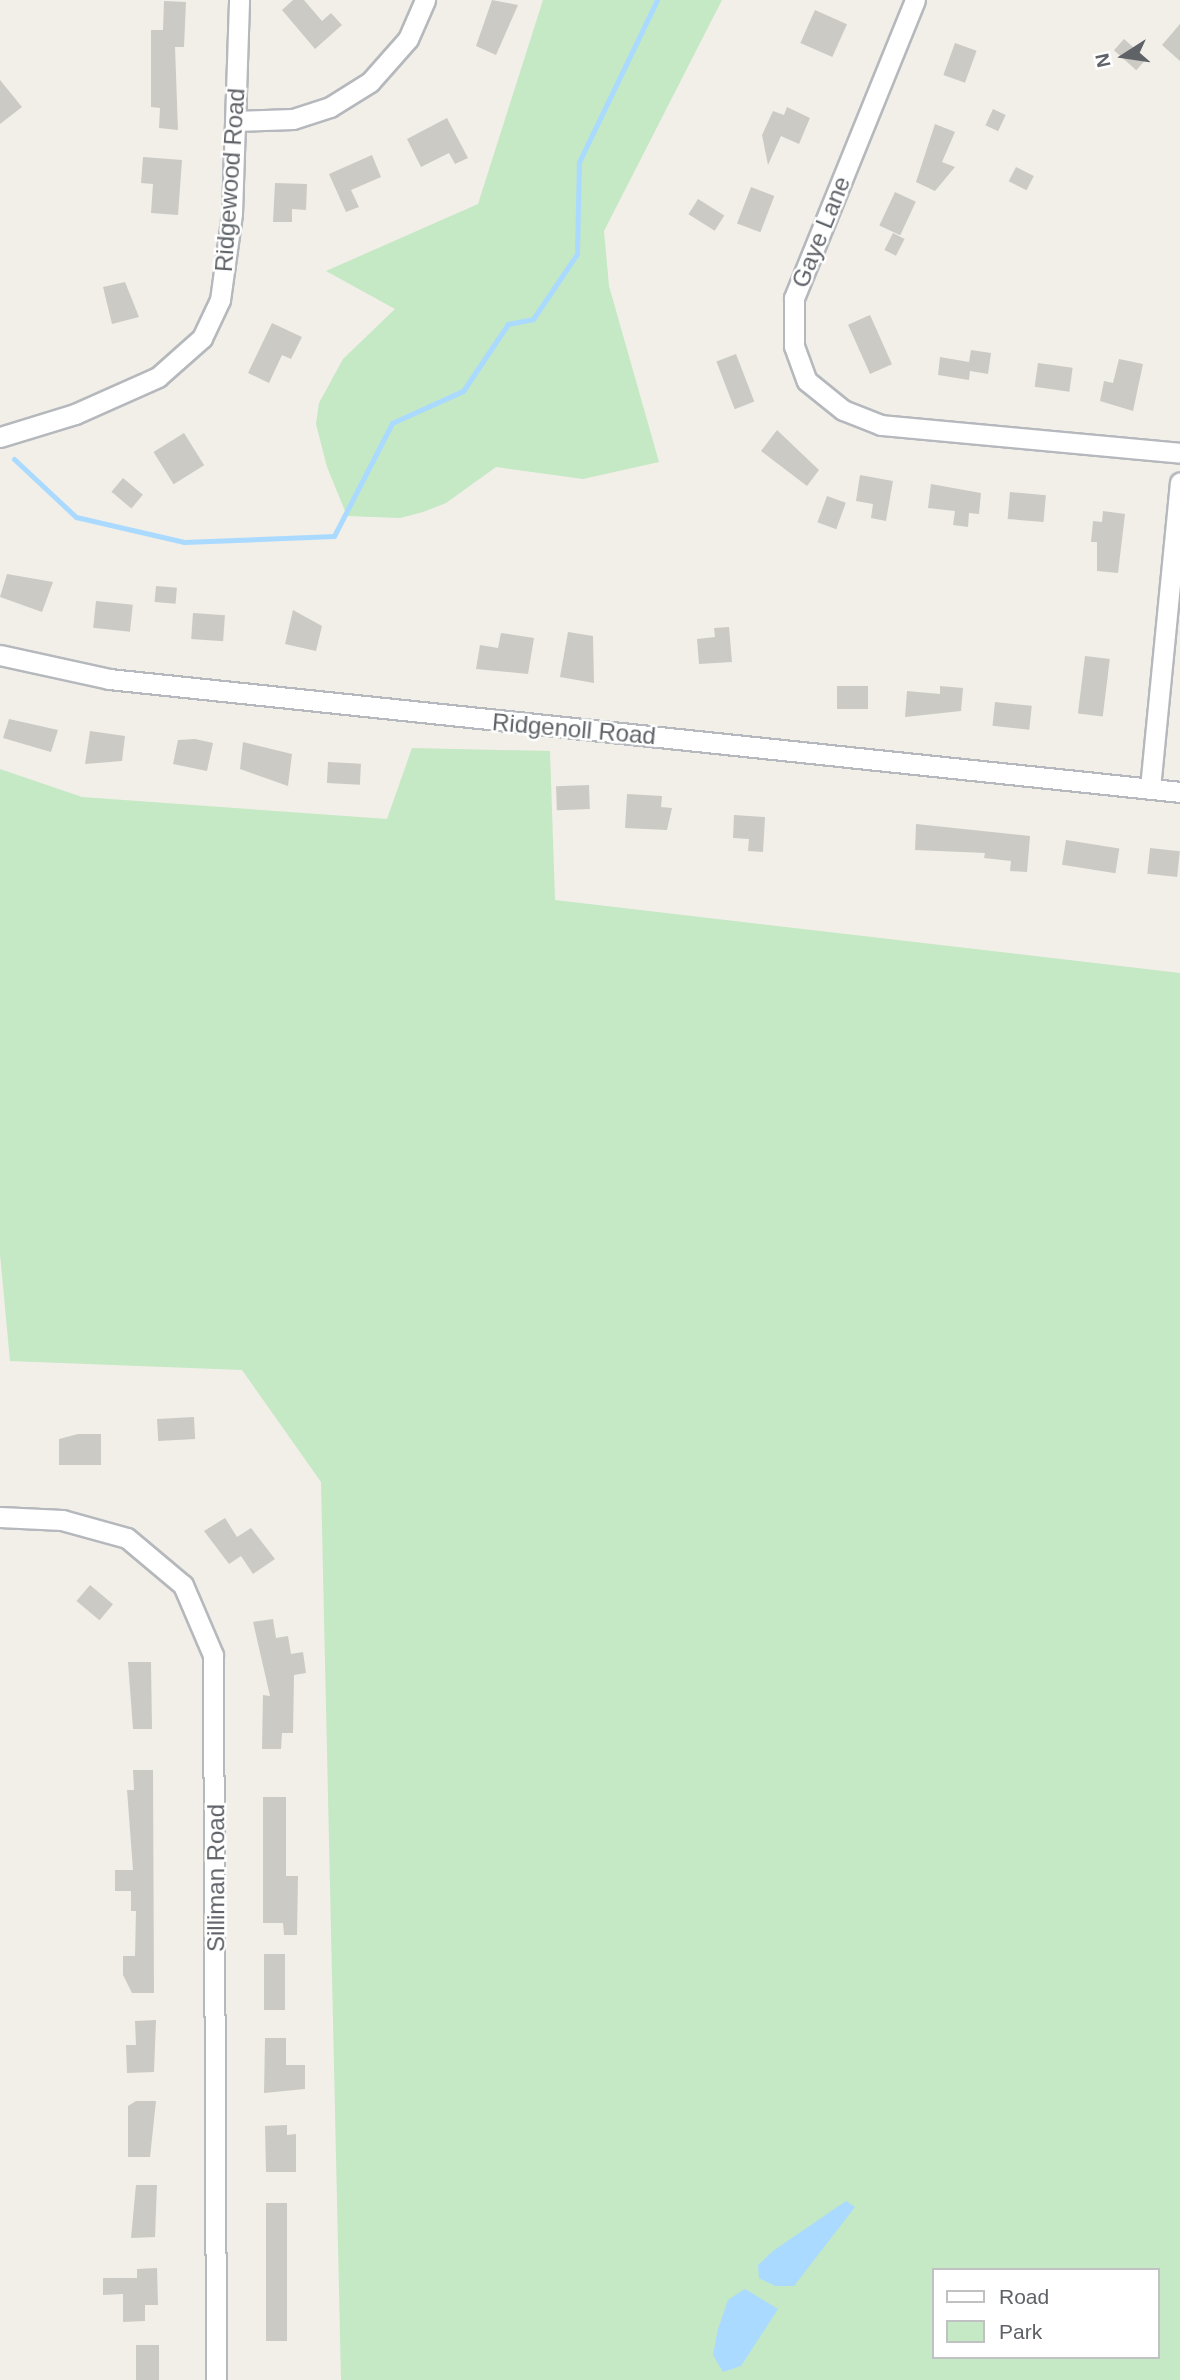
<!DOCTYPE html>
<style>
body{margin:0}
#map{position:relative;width:1180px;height:2380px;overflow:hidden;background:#f1efe8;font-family:Helvetica,sans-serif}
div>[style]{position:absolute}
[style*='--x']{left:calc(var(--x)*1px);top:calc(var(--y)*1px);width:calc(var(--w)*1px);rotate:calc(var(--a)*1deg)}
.green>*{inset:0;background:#c5e8c5}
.water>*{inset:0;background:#aadaff}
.stream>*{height:5px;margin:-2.5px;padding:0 2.5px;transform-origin:2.5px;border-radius:2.5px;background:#aadaff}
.building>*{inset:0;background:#cccac5;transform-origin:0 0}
.roads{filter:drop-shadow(2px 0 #b5b8bc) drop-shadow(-2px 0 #b5b8bc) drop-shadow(0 2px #b5b8bc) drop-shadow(0 -2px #b5b8bc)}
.minor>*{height:19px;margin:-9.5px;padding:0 9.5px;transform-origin:9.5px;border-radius:9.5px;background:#fff}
span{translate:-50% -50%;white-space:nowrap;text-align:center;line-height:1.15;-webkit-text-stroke:5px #fff;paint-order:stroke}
.street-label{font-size:24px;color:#5f6368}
.legend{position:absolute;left:932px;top:2268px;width:228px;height:91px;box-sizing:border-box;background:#fff;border:2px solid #bfc1c3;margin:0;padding:9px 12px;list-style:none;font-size:21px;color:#5f6368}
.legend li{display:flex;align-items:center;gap:14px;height:35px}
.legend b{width:35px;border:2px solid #bfc1c3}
.north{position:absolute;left:1089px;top:21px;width:70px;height:70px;-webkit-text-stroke:5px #fff;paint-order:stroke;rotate:258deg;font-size:19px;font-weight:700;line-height:28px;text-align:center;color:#5f6368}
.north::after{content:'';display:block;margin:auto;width:24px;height:32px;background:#5f6368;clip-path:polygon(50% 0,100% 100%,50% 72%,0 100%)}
</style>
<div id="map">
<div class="green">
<div style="clip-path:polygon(543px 0,722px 0,604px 231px,609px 286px,659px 462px,583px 479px,496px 467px,446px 503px,423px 512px,400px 518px,347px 516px,327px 467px,316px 424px,319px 403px,343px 359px,395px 309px,326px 271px,478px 204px)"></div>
<div style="clip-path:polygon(evenodd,412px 748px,550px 751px,555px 900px,1180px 973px,1180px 2380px,341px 2380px,321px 1482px,242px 1370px,10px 1361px,0 1254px,0 769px,82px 797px,387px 819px,412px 748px,933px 2270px,1157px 2270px,1157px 2357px,933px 2357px,933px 2270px)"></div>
</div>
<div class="water">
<div style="clip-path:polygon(846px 2201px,855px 2207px,794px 2286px,775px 2286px,759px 2278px,758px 2265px,773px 2251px)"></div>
<div style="clip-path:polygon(745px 2289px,778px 2309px,741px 2366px,723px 2372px,713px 2355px,718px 2329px,728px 2300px)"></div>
</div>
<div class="stream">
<div style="--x:14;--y:459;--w:85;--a:43.1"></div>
<div style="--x:76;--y:517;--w:111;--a:13"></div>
<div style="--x:184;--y:542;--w:150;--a:-2.3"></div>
<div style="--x:334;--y:536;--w:127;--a:-62.8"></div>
<div style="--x:392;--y:423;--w:78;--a:-24.3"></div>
<div style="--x:463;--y:391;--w:81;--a:-56.1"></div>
<div style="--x:508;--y:324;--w:25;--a:-11"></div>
<div style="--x:533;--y:319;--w:78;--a:-55.9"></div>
<div style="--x:577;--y:254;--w:92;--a:-88.8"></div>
<div style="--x:579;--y:162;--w:180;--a:-64.3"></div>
</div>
<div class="building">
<div style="clip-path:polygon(293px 0,304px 0,322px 21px,331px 13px,342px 25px,315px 49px,282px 10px)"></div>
<div style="clip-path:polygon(492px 0,518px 5px,496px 55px,476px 46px)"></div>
<div style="clip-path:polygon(164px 1px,186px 2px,184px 47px,175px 47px,178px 130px,159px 128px,160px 108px,151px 107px,151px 30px,163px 30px)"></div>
<div style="left:815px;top:10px;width:35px;height:36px;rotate:24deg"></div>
<div style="clip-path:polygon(1180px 24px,1180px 61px,1162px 45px)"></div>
<div style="left:1124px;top:39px;width:30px;height:15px;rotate:42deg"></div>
<div style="left:955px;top:43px;width:23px;height:34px;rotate:20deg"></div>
<div style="clip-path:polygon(0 80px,22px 107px,0 124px)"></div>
<div style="clip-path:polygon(787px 107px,810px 118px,799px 144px,781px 136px,768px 165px,762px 135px,773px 111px,784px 115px)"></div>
<div style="left:993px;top:109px;width:14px;height:18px;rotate:25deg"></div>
<div style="clip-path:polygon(447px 118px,468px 158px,455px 164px,449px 153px,421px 167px,407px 139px)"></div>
<div style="clip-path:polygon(935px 124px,955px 132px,942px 162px,955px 167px,935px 191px,916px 182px)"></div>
<div style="clip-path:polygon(372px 155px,381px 177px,351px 190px,359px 207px,346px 212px,329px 174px)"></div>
<div style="clip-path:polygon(143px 157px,182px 160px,178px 215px,151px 213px,153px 184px,141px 183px)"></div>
<div style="left:1016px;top:167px;width:20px;height:16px;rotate:27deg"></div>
<div style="clip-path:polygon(275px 183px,307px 184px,306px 210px,292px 209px,292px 222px,273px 222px)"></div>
<div style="left:751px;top:187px;width:25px;height:39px;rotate:21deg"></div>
<div style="left:895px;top:192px;width:23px;height:37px;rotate:25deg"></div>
<div style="left:698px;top:199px;width:31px;height:18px;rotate:32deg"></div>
<div style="left:893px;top:233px;width:13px;height:19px;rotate:27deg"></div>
<div style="clip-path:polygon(125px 282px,139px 317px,112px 324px,103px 287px)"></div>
<div style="left:870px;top:315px;width:54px;height:24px;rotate:66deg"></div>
<div style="clip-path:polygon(272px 323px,302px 337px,291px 359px,282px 355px,269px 383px,248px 373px)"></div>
<div style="clip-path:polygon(971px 350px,991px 353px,988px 374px,970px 371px,969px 380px,938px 375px,940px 357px,969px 362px)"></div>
<div style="left:736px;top:354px;width:51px;height:21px;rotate:69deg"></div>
<div style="clip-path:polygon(1119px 359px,1143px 364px,1133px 411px,1100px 401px,1104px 381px,1113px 383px)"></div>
<div style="left:1038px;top:363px;width:35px;height:24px;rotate:8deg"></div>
<div style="clip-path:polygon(777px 430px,819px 470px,807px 486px,761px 451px)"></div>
<div style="left:184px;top:433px;width:38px;height:36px;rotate:58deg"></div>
<div style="clip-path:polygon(860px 475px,893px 481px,886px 521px,871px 518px,873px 504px,856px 501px)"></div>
<div style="left:123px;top:478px;width:26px;height:18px;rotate:40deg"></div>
<div style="clip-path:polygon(931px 484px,981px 493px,979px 514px,969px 513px,968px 527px,953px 525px,955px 511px,928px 508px)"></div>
<div style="left:1010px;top:492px;width:36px;height:27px;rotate:5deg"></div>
<div style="left:827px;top:496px;width:20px;height:28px;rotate:20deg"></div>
<div style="clip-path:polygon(1103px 511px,1125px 514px,1118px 573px,1097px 571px,1097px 542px,1091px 542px,1093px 521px,1102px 522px)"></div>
<div style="clip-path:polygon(7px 574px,53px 582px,42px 612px,0 597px)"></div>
<div style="left:156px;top:586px;width:21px;height:16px;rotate:5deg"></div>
<div style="left:96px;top:601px;width:37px;height:27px;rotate:6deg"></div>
<div style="clip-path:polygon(293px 610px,322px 626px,316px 651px,285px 644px)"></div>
<div style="left:193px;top:613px;width:32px;height:26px;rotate:4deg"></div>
<div style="clip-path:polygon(729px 627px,732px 662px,699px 664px,697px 639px,715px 637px,714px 628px)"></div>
<div style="clip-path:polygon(568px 632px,593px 636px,594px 683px,560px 677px)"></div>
<div style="clip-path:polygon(501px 633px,534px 638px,528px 674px,476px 669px,480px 645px,498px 648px)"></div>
<div style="left:1085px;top:656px;width:25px;height:58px;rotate:7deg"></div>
<div style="left:837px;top:686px;width:31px;height:23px"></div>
<div style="clip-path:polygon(940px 686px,963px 688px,961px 711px,905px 717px,907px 691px,940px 694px)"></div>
<div style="left:995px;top:702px;width:37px;height:24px;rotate:6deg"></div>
<div style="clip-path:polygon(9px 719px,58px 730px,51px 752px,3px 738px)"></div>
<div style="clip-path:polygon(90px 731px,125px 736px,122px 761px,85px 764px)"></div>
<div style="clip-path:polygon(195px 739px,213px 743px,207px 771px,173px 764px,178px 740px)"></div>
<div style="clip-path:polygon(243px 742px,292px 754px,288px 786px,240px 769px)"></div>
<div style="left:328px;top:762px;width:33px;height:21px;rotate:3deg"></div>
<div style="left:589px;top:785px;width:24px;height:33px;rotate:88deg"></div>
<div style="clip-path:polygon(627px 794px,662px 796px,661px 807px,672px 808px,667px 830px,625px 828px)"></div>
<div style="clip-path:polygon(734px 815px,765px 817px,763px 852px,748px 851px,749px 839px,733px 838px)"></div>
<div style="clip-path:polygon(916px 824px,1030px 836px,1027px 872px,1010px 871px,1011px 861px,984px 858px,985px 853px,915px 850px)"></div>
<div style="left:1066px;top:840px;width:54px;height:25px;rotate:9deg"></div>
<div style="left:1150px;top:848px;width:30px;height:26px;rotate:6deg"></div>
<div style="left:194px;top:1417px;width:22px;height:37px;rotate:87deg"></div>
<div style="clip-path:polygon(78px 1434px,101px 1434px,101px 1465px,59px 1465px,59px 1439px)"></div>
<div style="clip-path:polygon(225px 1518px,237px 1537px,251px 1528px,275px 1559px,253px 1574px,241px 1556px,229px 1564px,204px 1531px)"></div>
<div style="left:90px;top:1585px;width:30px;height:21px;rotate:40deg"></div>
<div style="clip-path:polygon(273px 1619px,276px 1638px,288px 1636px,291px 1654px,303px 1652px,306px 1673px,294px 1675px,293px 1733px,282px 1733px,281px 1749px,262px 1749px,263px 1695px,270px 1696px,253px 1622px)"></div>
<div style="clip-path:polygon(128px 1662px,151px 1662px,152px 1729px,133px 1729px)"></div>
<div style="clip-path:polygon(133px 1770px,153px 1770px,154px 1993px,132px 1993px,123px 1975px,123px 1956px,135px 1956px,136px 1911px,131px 1911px,131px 1891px,115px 1891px,115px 1870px,133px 1870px,127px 1790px,134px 1790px)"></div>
<div style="clip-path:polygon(263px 1797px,286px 1797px,286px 1876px,298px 1876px,297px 1935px,284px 1935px,283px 1923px,263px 1923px)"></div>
<div style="left:264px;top:1954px;width:21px;height:56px"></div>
<div style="clip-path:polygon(156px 2020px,154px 2072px,127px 2073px,126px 2045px,136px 2045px,135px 2021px)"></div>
<div style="clip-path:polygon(265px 2038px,286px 2038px,286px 2065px,305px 2065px,305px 2089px,264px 2093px)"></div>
<div style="clip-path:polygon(136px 2101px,156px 2101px,150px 2157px,128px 2157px,128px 2106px)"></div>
<div style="clip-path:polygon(287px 2125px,287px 2135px,296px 2134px,296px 2172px,266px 2172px,265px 2126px)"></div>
<div style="clip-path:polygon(136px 2185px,157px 2185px,155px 2237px,131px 2238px)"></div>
<div style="left:266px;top:2203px;width:21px;height:138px"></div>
<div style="clip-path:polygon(157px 2268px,158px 2305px,145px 2305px,145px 2321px,123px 2322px,123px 2294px,103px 2295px,103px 2278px,137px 2278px,137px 2269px)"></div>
<div style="left:136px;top:2345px;width:23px;height:35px"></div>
</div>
<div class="roads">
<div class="minor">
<div style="--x:915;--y:0;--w:322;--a:112.1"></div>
<div style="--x:794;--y:298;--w:48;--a:90"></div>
<div style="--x:794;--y:346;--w:37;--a:70"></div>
<div style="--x:807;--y:381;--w:46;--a:38.9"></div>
<div style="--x:843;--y:410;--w:41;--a:21.5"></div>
<div style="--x:881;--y:425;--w:300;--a:5.3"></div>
<div style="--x:235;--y:121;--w:58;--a:-2"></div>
<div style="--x:293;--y:119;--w:39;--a:-18"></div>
<div style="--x:330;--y:107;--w:47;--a:-32"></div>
<div style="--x:370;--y:82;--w:57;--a:-48.5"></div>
<div style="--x:408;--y:39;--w:43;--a:-66.4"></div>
<div style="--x:0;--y:437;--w:78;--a:-17"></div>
<div style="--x:75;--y:414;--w:91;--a:-24"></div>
<div style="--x:158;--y:377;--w:59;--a:-41.6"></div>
<div style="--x:202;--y:338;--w:42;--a:-64.7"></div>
<div style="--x:220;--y:300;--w:88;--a:-82.1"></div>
<div style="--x:232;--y:213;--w:213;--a:-88.1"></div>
<div style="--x:0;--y:655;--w:112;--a:12.4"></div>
<div style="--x:109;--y:679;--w:1077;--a:6.02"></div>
<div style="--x:1150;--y:788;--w:307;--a:-84.4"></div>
<div style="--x:0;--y:1517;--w:62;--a:2.8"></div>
<div style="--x:62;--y:1520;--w:67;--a:15.5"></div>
<div style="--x:127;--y:1538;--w:73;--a:40"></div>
<div style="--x:183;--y:1585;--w:76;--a:66.8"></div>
<div style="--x:213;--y:1655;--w:725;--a:89.76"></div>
</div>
</div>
<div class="street-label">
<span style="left:230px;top:180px;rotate:-86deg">Ridgewood Road</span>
<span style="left:821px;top:232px;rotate:-68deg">Gaye Lane</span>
<span style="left:574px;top:729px;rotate:5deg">Ridgenoll Road</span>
<span style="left:216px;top:1878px;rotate:-90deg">Silliman Road</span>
</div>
<ul class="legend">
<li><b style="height:9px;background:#fff"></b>Road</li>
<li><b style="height:19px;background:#c5e8c5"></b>Park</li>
</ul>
<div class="north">N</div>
</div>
